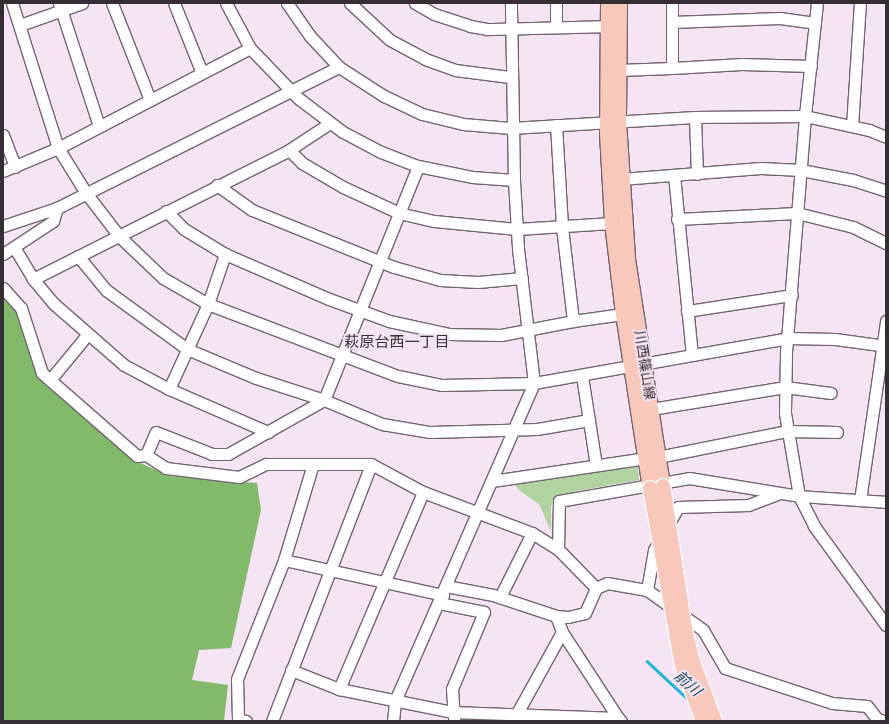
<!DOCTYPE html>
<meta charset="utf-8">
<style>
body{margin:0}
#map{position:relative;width:889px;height:724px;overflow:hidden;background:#f5e4f3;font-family:Manrope,"Noto Sans JP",sans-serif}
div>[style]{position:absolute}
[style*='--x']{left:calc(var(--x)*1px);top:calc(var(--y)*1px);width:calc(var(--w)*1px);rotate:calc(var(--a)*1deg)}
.green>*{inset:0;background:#afd4a0}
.forest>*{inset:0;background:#81ba69}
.stream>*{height:2.5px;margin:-1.25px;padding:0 1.25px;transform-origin:1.25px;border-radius:1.25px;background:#1fb7db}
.roads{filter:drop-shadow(1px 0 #726471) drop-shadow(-1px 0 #726471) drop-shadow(0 1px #726471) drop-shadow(0 -1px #726471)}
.minor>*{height:11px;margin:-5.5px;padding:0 5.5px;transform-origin:5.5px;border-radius:5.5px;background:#fff}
.major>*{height:14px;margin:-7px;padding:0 7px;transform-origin:7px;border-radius:7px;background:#f8c8bb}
.bridges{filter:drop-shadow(1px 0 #fff) drop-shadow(-1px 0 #fff) drop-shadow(0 1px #fff) drop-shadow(0 -1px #fff)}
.major-bridge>*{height:14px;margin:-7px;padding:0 7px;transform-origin:7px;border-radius:7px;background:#f8c8bb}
span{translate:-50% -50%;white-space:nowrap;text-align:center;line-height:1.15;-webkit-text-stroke:3.5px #f5e4f3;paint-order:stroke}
.street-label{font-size:14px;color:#352f35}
.neighbourhood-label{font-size:15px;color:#352f35}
.water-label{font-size:15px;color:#154e5d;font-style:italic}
.frame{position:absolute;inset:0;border:4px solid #352f35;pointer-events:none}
</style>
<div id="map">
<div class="green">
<div style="clip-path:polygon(637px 463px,639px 480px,576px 491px,555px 499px,551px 506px,551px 531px,539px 504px,520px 491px,514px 484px)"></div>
</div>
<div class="forest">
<div style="clip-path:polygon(3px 294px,16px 308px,39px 378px,134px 460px,169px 476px,257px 483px,261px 510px,231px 648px,199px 650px,192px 680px,228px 685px,224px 721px,3px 721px)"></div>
</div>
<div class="stream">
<div style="--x:647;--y:661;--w:57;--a:42.9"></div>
</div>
<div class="roads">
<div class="minor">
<div style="--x:12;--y:3;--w:152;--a:72.4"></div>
<div style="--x:58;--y:148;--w:53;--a:58.1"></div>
<div style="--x:86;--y:193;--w:54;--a:52.5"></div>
<div style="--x:119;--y:236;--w:61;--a:43.7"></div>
<div style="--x:163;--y:278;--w:52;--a:30"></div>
<div style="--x:208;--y:304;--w:203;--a:20.8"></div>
<div style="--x:398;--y:376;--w:45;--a:11.6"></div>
<div style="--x:442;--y:385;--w:92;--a:-1.2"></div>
<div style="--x:534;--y:383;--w:258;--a:-10"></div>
<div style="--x:788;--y:338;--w:47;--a:1.2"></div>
<div style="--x:835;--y:339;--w:51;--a:7.8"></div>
<div style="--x:59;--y:3;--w:129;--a:72"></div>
<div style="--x:112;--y:3;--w:104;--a:68.6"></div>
<div style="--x:174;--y:3;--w:75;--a:68.2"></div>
<div style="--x:226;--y:3;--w:51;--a:61.9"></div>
<div style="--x:250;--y:48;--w:69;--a:46.2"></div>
<div style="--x:298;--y:98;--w:56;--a:37.1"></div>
<div style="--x:343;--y:132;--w:43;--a:27.8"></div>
<div style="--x:381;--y:152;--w:40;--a:21"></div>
<div style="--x:418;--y:166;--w:55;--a:11.5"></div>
<div style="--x:472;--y:177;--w:42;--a:4.1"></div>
<div style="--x:287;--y:3;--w:40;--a:55.1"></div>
<div style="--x:310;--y:36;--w:42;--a:46.9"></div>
<div style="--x:339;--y:67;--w:54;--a:32.8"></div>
<div style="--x:384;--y:96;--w:42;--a:25.3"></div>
<div style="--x:422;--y:114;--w:42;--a:13.7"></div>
<div style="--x:463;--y:124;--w:48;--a:4.8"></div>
<div style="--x:511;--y:128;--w:184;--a:-3.4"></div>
<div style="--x:695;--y:117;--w:110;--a:-0.5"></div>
<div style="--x:805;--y:116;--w:66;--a:12.3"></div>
<div style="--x:869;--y:130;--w:18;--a:22"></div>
<div style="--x:350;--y:3;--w:54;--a:42.8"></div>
<div style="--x:390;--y:40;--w:40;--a:28"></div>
<div style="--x:425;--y:59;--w:32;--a:20"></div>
<div style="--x:455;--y:70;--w:55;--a:7.3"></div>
<div style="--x:415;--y:3;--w:22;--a:30"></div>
<div style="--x:434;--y:14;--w:38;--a:18"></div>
<div style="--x:470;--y:26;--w:17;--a:10"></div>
<div style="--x:487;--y:29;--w:121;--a:-1.4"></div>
<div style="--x:817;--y:3;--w:114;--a:96.1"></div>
<div style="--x:805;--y:116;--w:239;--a:94.6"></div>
<div style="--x:786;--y:354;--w:59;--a:91"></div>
<div style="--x:785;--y:413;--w:84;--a:80.4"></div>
<div style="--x:799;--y:496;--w:34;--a:63"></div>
<div style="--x:814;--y:526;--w:122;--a:54"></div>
<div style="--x:672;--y:22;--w:108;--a:-2.1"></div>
<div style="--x:780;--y:18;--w:35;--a:8"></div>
<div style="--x:20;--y:25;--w:66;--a:-19.5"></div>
<div style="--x:556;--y:27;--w:24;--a:-90"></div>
<div style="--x:672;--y:68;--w:70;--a:-3.3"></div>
<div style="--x:742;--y:64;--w:69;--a:1.7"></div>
<div style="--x:619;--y:70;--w:53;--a:-2.2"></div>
<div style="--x:672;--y:68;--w:65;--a:-90"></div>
<div style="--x:695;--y:117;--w:57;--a:88"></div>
<div style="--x:556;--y:125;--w:102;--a:86.6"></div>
<div style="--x:562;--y:227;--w:95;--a:83.3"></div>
<div style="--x:573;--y:321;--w:50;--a:-8"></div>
<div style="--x:852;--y:126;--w:123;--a:-86.3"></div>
<div style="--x:3;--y:135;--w:34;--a:69"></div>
<div style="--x:289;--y:150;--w:18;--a:45"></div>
<div style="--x:302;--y:163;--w:48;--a:30.3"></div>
<div style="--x:343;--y:187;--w:62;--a:24.9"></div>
<div style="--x:399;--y:213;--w:36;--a:13"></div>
<div style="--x:434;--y:221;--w:83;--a:5.5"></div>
<div style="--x:517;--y:229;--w:95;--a:-3.6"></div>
<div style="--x:3;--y:171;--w:60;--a:-22.7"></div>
<div style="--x:58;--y:148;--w:216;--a:-27.5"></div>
<div style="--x:674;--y:175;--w:181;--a:84.3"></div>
<div style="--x:621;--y:179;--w:140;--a:-4.5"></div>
<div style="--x:761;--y:168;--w:40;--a:2.9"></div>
<div style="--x:801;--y:170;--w:53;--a:10.9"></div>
<div style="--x:853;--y:180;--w:35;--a:18"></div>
<div style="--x:217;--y:185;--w:43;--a:35.5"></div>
<div style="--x:252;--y:210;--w:153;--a:21.9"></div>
<div style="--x:394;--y:267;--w:48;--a:15.8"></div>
<div style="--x:440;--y:280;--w:38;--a:3"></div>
<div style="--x:478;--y:282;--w:44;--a:-5.2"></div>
<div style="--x:166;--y:211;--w:25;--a:45"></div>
<div style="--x:184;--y:229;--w:48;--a:31.4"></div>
<div style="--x:225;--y:254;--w:113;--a:23.4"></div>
<div style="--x:329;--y:299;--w:64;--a:20.1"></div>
<div style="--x:389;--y:321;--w:61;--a:12.2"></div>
<div style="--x:449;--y:334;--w:52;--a:1.1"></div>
<div style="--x:501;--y:335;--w:73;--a:-11"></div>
<div style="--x:677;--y:219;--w:120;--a:-2.9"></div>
<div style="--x:797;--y:213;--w:58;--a:14"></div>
<div style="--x:853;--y:227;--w:37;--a:26"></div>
<div style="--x:3;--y:226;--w:57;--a:-18.4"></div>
<div style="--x:57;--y:208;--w:315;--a:-26.6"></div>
<div style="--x:14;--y:247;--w:37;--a:59"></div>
<div style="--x:33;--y:279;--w:31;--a:50"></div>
<div style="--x:53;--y:303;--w:94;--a:41.1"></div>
<div style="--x:124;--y:365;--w:51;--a:28.1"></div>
<div style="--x:169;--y:389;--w:108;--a:23.5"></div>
<div style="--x:3;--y:254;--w:60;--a:-33.4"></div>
<div style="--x:53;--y:221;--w:14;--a:-73"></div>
<div style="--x:78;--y:256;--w:44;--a:50.5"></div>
<div style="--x:106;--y:290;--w:100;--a:36.1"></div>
<div style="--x:187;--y:349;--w:75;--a:22.8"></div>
<div style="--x:256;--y:378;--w:71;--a:17.9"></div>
<div style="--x:324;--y:400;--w:252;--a:-68.1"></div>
<div style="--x:33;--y:279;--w:287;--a:-26.7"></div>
<div style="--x:289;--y:150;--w:49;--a:-33.4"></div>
<div style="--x:3;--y:288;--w:27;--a:48"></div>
<div style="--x:21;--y:308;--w:68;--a:72.1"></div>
<div style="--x:42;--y:373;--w:126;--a:41.1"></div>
<div style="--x:137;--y:456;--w:9;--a:-6"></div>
<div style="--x:146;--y:455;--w:25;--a:-67"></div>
<div style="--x:156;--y:432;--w:60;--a:21.4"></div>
<div style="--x:212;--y:454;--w:16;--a:0"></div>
<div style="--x:228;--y:454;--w:110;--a:-29.4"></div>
<div style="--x:324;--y:400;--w:63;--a:22.5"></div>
<div style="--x:382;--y:424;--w:49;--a:9.5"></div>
<div style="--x:430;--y:432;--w:107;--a:-1.6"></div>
<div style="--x:537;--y:429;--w:53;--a:-9.8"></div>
<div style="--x:687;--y:311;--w:106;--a:-8.7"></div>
<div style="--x:582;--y:376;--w:90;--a:81.1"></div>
<div style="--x:50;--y:380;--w:58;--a:-50.6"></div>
<div style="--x:169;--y:389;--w:94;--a:-65.4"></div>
<div style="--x:208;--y:304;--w:53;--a:-71.2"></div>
<div style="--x:651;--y:409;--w:136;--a:-9.3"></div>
<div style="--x:785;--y:387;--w:46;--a:7.4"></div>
<div style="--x:146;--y:455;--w:24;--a:33"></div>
<div style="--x:166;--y:468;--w:74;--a:7"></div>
<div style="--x:239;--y:477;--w:30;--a:-26"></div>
<div style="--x:266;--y:464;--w:105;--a:0"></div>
<div style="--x:371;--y:464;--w:59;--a:28.3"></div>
<div style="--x:423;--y:492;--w:116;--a:20.6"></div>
<div style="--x:532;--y:533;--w:72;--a:116.6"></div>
<div style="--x:658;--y:457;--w:132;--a:-11.4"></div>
<div style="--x:787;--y:431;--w:50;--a:1.1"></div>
<div style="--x:492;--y:481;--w:156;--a:-8.5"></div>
<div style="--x:777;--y:494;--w:31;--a:159"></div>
<div style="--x:748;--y:505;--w:70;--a:178.4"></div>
<div style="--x:678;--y:507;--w:49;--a:119.2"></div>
<div style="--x:654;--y:550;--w:41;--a:99.9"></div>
<div style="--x:647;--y:590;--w:69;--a:35.5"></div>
<div style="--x:703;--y:630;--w:44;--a:59.9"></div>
<div style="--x:725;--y:668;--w:113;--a:18.1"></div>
<div style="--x:832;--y:703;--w:35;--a:5"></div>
<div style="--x:867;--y:706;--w:16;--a:52"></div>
<div style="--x:877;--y:719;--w:6;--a:18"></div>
<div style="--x:860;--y:500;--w:181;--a:-81.7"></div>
<div style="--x:532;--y:533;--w:31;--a:32"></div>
<div style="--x:284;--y:560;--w:163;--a:12.4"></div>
<div style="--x:446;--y:586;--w:48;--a:10.8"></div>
<div style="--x:493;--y:595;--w:66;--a:18.4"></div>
<div style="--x:556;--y:616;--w:12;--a:5"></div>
<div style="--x:568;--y:617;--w:17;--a:-13"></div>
<div style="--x:585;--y:613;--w:27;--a:-66"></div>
<div style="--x:596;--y:588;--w:54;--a:-134.3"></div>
<div style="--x:558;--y:549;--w:48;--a:-88.8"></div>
<div style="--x:559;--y:501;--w:132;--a:-10"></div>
<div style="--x:689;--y:478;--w:111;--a:9.3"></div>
<div style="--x:799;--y:496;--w:87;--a:3.9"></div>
<div style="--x:596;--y:588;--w:12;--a:-24"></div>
<div style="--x:607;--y:583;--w:41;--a:9.9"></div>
<div style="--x:439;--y:603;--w:46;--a:11.3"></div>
<div style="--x:484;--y:612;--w:83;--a:112.6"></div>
<div style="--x:452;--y:689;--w:32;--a:86"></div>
<div style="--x:556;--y:616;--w:17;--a:69"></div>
<div style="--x:562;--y:632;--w:103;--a:56.9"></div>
<div style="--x:291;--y:670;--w:52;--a:21.6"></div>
<div style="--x:339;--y:689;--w:115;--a:11.5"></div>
<div style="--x:452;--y:712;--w:166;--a:2.1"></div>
<div style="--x:618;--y:718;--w:4;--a:45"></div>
<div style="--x:339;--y:689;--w:214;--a:-66.9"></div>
<div style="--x:517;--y:720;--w:5;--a:-101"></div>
<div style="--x:516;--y:715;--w:95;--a:-61"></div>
<div style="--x:246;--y:721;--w:8;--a:-166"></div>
<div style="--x:238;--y:719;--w:40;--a:-91.4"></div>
<div style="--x:237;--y:679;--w:128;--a:-68.4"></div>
<div style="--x:284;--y:560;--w:100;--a:-73.2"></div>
<div style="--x:272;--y:721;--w:275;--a:-68.9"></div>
<div style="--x:393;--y:721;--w:20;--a:-84"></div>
<div style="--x:395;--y:701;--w:347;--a:-66.4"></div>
<div style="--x:534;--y:383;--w:136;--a:-96.8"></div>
<div style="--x:518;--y:248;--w:68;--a:-93.4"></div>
<div style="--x:514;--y:180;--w:177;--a:-91"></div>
</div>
<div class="major">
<div style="--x:608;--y:3;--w:130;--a:90.4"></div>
<div style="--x:607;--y:133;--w:90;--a:86.8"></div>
<div style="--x:612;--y:223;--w:92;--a:83.1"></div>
<div style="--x:623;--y:314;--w:176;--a:81.2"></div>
<div style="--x:620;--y:3;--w:119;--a:90.5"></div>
<div style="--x:619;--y:122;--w:137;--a:86.2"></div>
<div style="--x:628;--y:259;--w:230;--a:81.2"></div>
</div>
</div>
<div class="bridges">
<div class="major-bridge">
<div style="--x:663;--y:486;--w:150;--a:81.2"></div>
<div style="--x:686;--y:634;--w:29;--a:76"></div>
<div style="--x:693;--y:662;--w:63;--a:69.6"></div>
<div style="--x:650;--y:488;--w:180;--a:79.8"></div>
<div style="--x:682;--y:665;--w:60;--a:69.4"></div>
</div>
</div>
<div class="street-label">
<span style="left:645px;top:365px;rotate:81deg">川西篠山線</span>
</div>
<div class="neighbourhood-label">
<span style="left:397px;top:342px">萩原台西一丁目</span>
</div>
<div class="water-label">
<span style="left:688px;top:683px;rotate:42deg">前川</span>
</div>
<div class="frame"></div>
</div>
